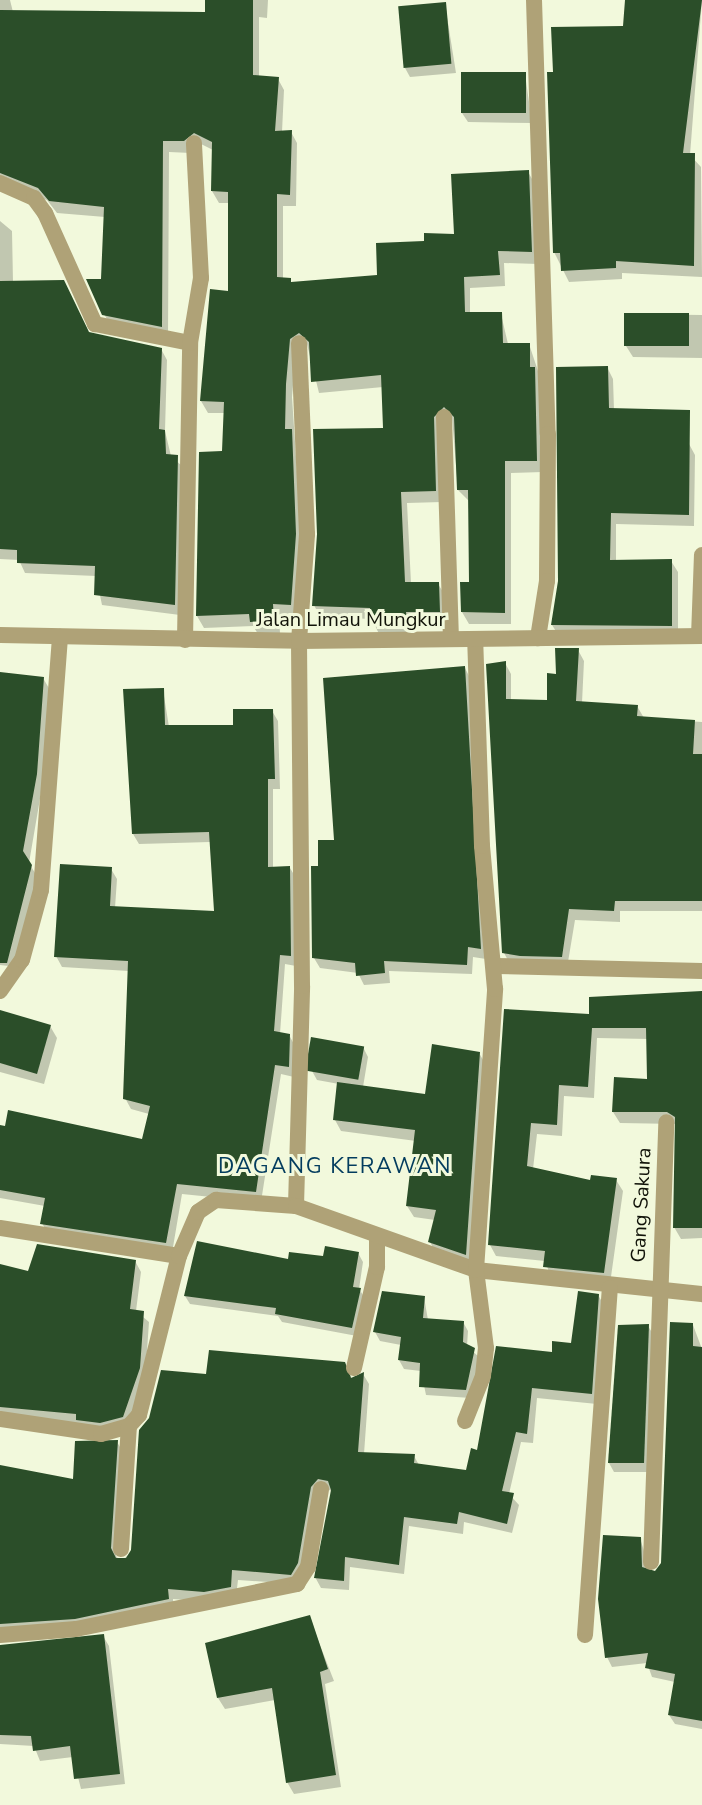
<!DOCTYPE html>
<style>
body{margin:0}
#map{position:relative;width:702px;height:1805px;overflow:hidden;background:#f2f9dc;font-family:"Nunito Sans",sans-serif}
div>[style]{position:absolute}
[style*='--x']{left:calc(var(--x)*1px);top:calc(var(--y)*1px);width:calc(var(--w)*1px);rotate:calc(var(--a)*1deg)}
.shadow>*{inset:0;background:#0003}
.building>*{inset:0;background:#2b4e29;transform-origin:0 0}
.minor>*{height:16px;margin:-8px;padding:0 8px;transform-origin:8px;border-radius:8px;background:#afa277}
.tertiary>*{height:16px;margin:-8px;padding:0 8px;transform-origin:8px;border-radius:8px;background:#afa277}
span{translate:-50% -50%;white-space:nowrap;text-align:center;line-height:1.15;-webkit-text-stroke:6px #f2f9dc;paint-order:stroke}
.street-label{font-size:20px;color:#111309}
.quarter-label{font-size:22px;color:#033c5e;letter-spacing:1.5px}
</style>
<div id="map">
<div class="shadow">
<div style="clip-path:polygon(0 0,10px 0,13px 12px,206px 14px,207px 0,268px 0,267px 18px,259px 17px,259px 77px,278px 79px,284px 90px,282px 132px,291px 132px,297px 143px,296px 206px,283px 206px,283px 279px,293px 284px,378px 276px,425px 243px,456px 235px,528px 172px,535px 184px,538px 264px,504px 263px,505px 286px,470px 288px,470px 313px,501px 314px,508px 344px,529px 344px,541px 380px,543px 472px,511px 473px,511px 624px,469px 624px,462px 612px,471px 584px,470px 502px,458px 490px,452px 417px,442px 502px,407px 503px,411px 583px,438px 584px,445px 595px,446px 623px,412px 623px,413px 633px,379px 634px,372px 619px,320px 617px,314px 605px,384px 429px,383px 387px,319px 393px,307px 344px,296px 351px,292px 397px,302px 547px,297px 616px,279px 616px,280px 633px,258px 634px,253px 626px,204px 628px,197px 616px,224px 453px,225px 413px,208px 413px,201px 401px,229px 292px,229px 203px,219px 203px,212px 191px,213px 150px,201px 144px,191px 153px,169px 152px,168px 338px,111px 326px,104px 314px,105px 217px,57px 213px,47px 200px,0 185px)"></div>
<div style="clip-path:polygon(626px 0,702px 0,690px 155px,701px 167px,702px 277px,622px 273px,622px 279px,569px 282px,554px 252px,554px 74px,625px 27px)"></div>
<div style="clip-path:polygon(445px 4px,456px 73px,410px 77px,405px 68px)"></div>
<div style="clip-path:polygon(525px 74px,532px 123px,468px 122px,462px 113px)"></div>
<div style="clip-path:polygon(0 221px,12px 231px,13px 282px,89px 334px,161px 349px,167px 360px,165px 431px,171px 456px,183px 467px,180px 615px,102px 605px,96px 576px,25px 573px,19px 560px,0 559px)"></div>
<div style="clip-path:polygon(626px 314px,702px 315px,702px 358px,633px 357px,626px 346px)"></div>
<div style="clip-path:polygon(607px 367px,613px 379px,614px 410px,689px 444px,695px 455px,694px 526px,616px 524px,616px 561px,671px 561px,678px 572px,678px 637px,559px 636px,552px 625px)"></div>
<div style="clip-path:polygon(578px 650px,584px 661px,582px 703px,637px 706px,644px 718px,702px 722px,702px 911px,620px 911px,620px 922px,575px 920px,567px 968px,510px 964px,504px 953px,505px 663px,511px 674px,511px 701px,548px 701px,557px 676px)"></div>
<div style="clip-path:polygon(465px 668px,470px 678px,486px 959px,473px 957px,472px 974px,389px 971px,390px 983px,364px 985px,358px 973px,320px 968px,314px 958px,319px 867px)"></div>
<div style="clip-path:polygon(0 675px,43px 678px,50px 690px,42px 787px,29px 863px,38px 878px,18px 967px,0 965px)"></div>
<div style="clip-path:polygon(163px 690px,169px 727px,235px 726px,272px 711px,278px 721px,280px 789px,273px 789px,273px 868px,290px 868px,296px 878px,296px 966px,285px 964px,280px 1034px,289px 1035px,295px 1046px,294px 1077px,281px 1074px,261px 1202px,182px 1194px,172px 1253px,48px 1234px,42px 1223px,45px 1206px,0 1198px,0 1126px,143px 1140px,149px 1114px,131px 1109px,125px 1098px,129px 971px,62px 967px,56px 956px,111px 869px,117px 879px,115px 908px,215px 913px,210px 842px,139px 844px,133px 834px)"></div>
<div style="clip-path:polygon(702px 993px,702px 1238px,681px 1239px,674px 1227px,677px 1124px,620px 1123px,613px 1112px,649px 1080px,648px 1039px,597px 1038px,594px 1098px,564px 1096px,562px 1136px,537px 1134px,533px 1169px,591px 1182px,616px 1180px,623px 1191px,610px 1284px,551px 1277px,545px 1261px,496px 1256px,490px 1245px,506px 1010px,591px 1016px)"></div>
<div style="clip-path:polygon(0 1012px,50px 1026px,57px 1038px,44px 1084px,0 1072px)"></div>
<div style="clip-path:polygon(363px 1047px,368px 1057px,363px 1087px,426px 1095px,479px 1053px,486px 1065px,472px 1265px,436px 1253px,430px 1242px,435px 1220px,414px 1217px,407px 1206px,416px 1141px,341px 1131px,335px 1120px,339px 1084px,317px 1080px,312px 1071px)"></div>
<div style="clip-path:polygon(358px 1253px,363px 1262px,359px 1289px,365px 1298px,357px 1336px,282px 1322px,278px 1316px,190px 1304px,185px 1296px,289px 1261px)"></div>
<div style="clip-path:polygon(135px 1261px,141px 1272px,136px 1311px,149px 1322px,145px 1380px,135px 1420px,107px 1433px,0 1420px,0 1265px,29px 1272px)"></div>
<div style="clip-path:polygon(598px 1295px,604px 1305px,597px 1404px,537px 1398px,533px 1443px,521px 1442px,509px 1494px,519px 1505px,512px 1533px,464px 1522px,463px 1534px,409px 1526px,404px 1574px,350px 1567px,349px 1590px,321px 1588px,315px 1577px,333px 1491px,324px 1489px,296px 1584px,238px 1580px,236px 1597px,211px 1602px,173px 1599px,174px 1610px,0 1637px,0 1466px,74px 1480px,117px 1442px,123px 1452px,116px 1556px,121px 1562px,133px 1550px,207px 1376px,350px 1374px,352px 1379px,363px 1374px,369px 1384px,364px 1454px,414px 1456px,419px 1465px,467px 1472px,553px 1354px,572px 1345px)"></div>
<div style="clip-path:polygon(424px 1297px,428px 1320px,463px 1322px,468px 1331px,467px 1346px,480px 1358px,471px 1398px,426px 1395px,421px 1371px,404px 1369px,399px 1360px,401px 1345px,380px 1341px,375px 1332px)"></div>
<div style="clip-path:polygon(693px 1325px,702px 1349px,702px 1729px,675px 1724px,669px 1715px,675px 1682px,652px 1677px,647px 1663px,612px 1667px,607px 1657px,640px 1538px,651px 1574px,662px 1568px)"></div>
<div style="clip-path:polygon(648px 1326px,653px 1334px,648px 1472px,614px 1472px,609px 1463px)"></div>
<div style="clip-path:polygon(309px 1617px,334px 1681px,325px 1684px,341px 1787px,294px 1794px,287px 1782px,275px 1700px,225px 1709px,218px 1698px)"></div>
<div style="clip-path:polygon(103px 1636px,109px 1646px,125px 1784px,81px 1789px,73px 1757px,40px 1761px,34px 1746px,0 1744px,0 1647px)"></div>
</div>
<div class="building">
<div style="clip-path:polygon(205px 0,253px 0,253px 75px,279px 77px,275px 131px,292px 130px,290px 195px,277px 194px,277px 277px,291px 278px,291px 282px,377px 275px,376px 243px,424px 241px,424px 233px,454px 234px,451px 174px,529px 170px,532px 252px,498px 251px,500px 275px,464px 277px,465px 312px,502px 312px,503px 343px,530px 343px,530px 367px,535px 367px,537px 461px,505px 461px,505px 613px,461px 612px,460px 582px,469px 582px,468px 490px,457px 490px,454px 417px,444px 407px,434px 417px,436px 491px,401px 492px,405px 582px,439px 582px,440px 612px,406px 612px,407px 621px,370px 623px,370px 608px,312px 606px,317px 534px,313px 429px,383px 428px,381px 375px,311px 382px,309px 342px,299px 333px,290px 339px,286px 384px,285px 429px,292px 429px,296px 534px,291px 605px,273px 604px,274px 621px,250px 622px,249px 614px,196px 616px,199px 452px,222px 451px,224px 402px,200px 401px,210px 289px,228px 291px,228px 192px,211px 191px,212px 142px,194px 133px,184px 141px,163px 141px,162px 327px,102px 315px,86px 279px,101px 279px,104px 207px,49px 201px,38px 188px,0 173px,0 10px,205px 12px)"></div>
<div style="clip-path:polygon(625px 0,702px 0,683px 153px,695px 153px,694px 266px,616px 261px,616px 268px,561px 271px,560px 253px,553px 253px,547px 72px,553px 72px,551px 27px,623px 26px)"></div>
<div style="left:446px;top:2px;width:62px;height:48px;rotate:85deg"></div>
<div style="left:461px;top:72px;width:65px;height:41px"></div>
<div style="clip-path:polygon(64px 280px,89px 332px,162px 348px,159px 429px,165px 430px,166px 454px,178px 455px,175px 605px,94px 595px,95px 566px,17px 563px,17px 550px,0 549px,0 281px)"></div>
<div style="left:624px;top:313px;width:65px;height:33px"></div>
<div style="clip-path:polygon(608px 366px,609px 408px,690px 410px,689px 515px,611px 513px,610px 560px,672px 559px,672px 626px,551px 625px,558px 581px,556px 367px)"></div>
<div style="clip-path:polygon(555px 648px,579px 648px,576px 701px,638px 705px,637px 716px,695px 720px,693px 754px,702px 754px,702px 901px,615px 901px,614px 911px,569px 909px,562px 957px,520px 956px,502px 953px,486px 664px,506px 661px,506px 699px,547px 700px,547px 673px,556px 674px)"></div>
<div style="clip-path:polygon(465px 666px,481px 949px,468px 947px,467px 965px,384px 961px,385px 973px,356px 976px,355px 963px,312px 958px,311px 866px,318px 866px,318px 840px,334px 840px,323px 678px)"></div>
<div style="clip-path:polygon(0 672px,44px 677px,37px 774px,23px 851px,32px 865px,7px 963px,0 963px)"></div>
<div style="clip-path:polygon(164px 688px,165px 725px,233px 725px,233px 709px,273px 709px,275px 779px,268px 779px,268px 867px,290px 866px,291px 956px,280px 955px,274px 1031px,290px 1034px,289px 1067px,275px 1065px,256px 1192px,177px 1184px,166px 1243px,40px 1224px,45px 1198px,0 1190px,0 1125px,5px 1126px,8px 1110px,142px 1139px,150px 1106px,123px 1099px,128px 961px,54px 957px,60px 864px,112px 867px,110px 906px,214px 911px,209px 832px,132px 834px,123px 689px)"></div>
<div style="clip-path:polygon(702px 991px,702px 1228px,673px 1228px,675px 1117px,667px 1112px,612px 1112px,614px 1077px,647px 1079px,646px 1028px,592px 1028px,588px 1087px,559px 1085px,557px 1125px,531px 1123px,527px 1166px,590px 1180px,591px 1175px,617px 1178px,604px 1273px,543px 1267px,545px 1251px,488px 1245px,504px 1009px,589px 1014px,589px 997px)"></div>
<div style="clip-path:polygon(0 1010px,51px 1025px,37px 1074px,0 1063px)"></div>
<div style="left:311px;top:1037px;width:54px;height:34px;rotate:10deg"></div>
<div style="clip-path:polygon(432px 1044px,480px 1052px,466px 1255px,428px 1242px,436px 1210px,406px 1206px,415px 1130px,333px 1120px,337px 1082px,425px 1094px)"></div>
<div style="clip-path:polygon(197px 1241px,288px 1259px,289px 1252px,323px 1256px,325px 1246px,359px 1252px,353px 1287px,361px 1288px,352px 1328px,275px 1314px,276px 1308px,184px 1296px)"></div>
<div style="clip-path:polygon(37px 1244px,136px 1260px,130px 1309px,144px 1311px,140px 1368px,123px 1417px,100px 1423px,76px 1420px,76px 1414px,0 1407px,0 1264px,28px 1271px)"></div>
<div style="clip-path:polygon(382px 1291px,425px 1296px,423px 1318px,464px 1321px,463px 1342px,475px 1348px,466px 1390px,419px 1387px,420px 1363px,398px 1360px,401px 1337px,373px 1332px)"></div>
<div style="clip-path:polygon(578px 1291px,599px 1294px,592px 1394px,532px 1388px,527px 1434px,516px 1432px,502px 1491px,514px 1493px,507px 1524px,459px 1512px,457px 1524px,404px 1517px,399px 1565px,345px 1557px,344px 1581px,314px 1578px,331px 1490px,328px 1481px,318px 1479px,311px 1487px,298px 1563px,291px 1575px,232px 1570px,231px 1587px,204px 1592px,168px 1589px,169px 1599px,75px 1619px,0 1624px,0 1465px,73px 1479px,75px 1441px,118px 1440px,111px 1548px,116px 1558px,126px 1558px,131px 1550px,139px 1430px,149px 1418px,161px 1370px,206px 1374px,209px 1350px,345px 1362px,351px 1378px,364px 1372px,358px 1452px,415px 1454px,414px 1463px,466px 1470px,471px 1448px,477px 1450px,496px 1346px,552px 1352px,552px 1341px,571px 1343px)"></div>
<div style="clip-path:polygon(670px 1322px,693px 1323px,693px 1346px,702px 1347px,702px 1721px,668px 1715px,675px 1674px,645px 1668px,648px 1653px,605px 1658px,598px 1599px,603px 1535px,641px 1537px,642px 1567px,655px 1571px,661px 1563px)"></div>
<div style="clip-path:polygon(649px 1324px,644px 1463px,608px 1463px,618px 1325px)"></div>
<div style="clip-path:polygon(310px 1615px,328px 1669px,320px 1672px,336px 1775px,286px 1783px,272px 1688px,217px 1698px,205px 1643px)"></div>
<div style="clip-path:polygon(104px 1634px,120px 1774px,74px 1779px,70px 1746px,33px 1751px,31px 1736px,0 1735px,0 1645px)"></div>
</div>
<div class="minor">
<div style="--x:534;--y:0;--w:434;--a:88.2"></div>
<div style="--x:548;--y:434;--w:147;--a:90.4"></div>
<div style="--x:547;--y:581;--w:58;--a:99"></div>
<div style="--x:0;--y:183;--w:37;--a:24"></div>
<div style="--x:34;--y:198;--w:19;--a:54"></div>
<div style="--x:45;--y:213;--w:122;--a:65.8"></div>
<div style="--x:95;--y:324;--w:97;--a:11.3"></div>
<div style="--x:444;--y:417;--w:222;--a:88.2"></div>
<div style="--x:699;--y:636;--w:81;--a:-87.9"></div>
<div style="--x:185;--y:640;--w:297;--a:-89"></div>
<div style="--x:190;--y:343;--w:66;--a:-80.4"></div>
<div style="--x:201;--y:278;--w:135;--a:-93"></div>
<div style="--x:496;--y:966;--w:206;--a:1.4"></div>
<div style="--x:0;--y:991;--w:38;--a:-55"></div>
<div style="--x:22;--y:960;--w:73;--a:-74.8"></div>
<div style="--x:41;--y:890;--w:254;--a:-85.7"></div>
<div style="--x:296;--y:1206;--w:220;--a:-88.4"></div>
<div style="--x:302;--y:986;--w:345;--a:-90.5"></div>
<div style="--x:299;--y:641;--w:107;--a:-85.7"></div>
<div style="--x:307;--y:534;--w:191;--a:-92.4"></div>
<div style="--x:0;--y:1228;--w:181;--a:8.9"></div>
<div style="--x:354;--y:1368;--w:104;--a:-77.2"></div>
<div style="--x:377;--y:1267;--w:30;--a:-90"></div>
<div style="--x:0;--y:1419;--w:102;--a:8.4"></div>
<div style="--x:101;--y:1434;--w:29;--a:-16"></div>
<div style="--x:129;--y:1426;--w:15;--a:-48"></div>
<div style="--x:139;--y:1415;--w:164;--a:-75.9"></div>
<div style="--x:179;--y:1256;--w:48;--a:-66.6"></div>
<div style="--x:198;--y:1212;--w:22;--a:-34"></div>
<div style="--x:216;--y:1200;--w:80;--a:4.3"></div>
<div style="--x:296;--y:1206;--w:191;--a:19.6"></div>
<div style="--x:476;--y:1270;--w:227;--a:6.1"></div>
<div style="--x:465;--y:1421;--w:48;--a:-68.2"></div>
<div style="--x:483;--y:1376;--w:28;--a:-84"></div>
<div style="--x:486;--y:1348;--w:79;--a:-97.3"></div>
<div style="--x:476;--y:1270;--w:282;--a:-86.1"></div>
<div style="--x:495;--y:989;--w:144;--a:-95.2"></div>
<div style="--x:482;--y:846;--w:207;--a:-91.9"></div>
<div style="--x:121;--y:1549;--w:123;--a:-86.3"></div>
<div style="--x:651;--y:1562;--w:440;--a:-88"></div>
<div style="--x:0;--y:1635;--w:76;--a:-4.5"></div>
<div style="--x:76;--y:1629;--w:226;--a:-11.5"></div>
<div style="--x:297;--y:1584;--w:20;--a:-57"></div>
<div style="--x:308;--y:1567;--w:79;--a:-80.5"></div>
<div style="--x:585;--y:1635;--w:348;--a:-85.9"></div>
</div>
<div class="tertiary">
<div style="--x:0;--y:635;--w:299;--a:1.1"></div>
<div style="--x:299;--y:641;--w:403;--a:-0.7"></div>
</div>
<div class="street-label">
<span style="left:351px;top:619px">Jalan Limau Mungkur</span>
<span style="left:641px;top:1205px;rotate:-87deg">Gang Sakura</span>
</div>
<div class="quarter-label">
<span style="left:335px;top:1167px">DAGANG KERAWAN</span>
</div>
</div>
